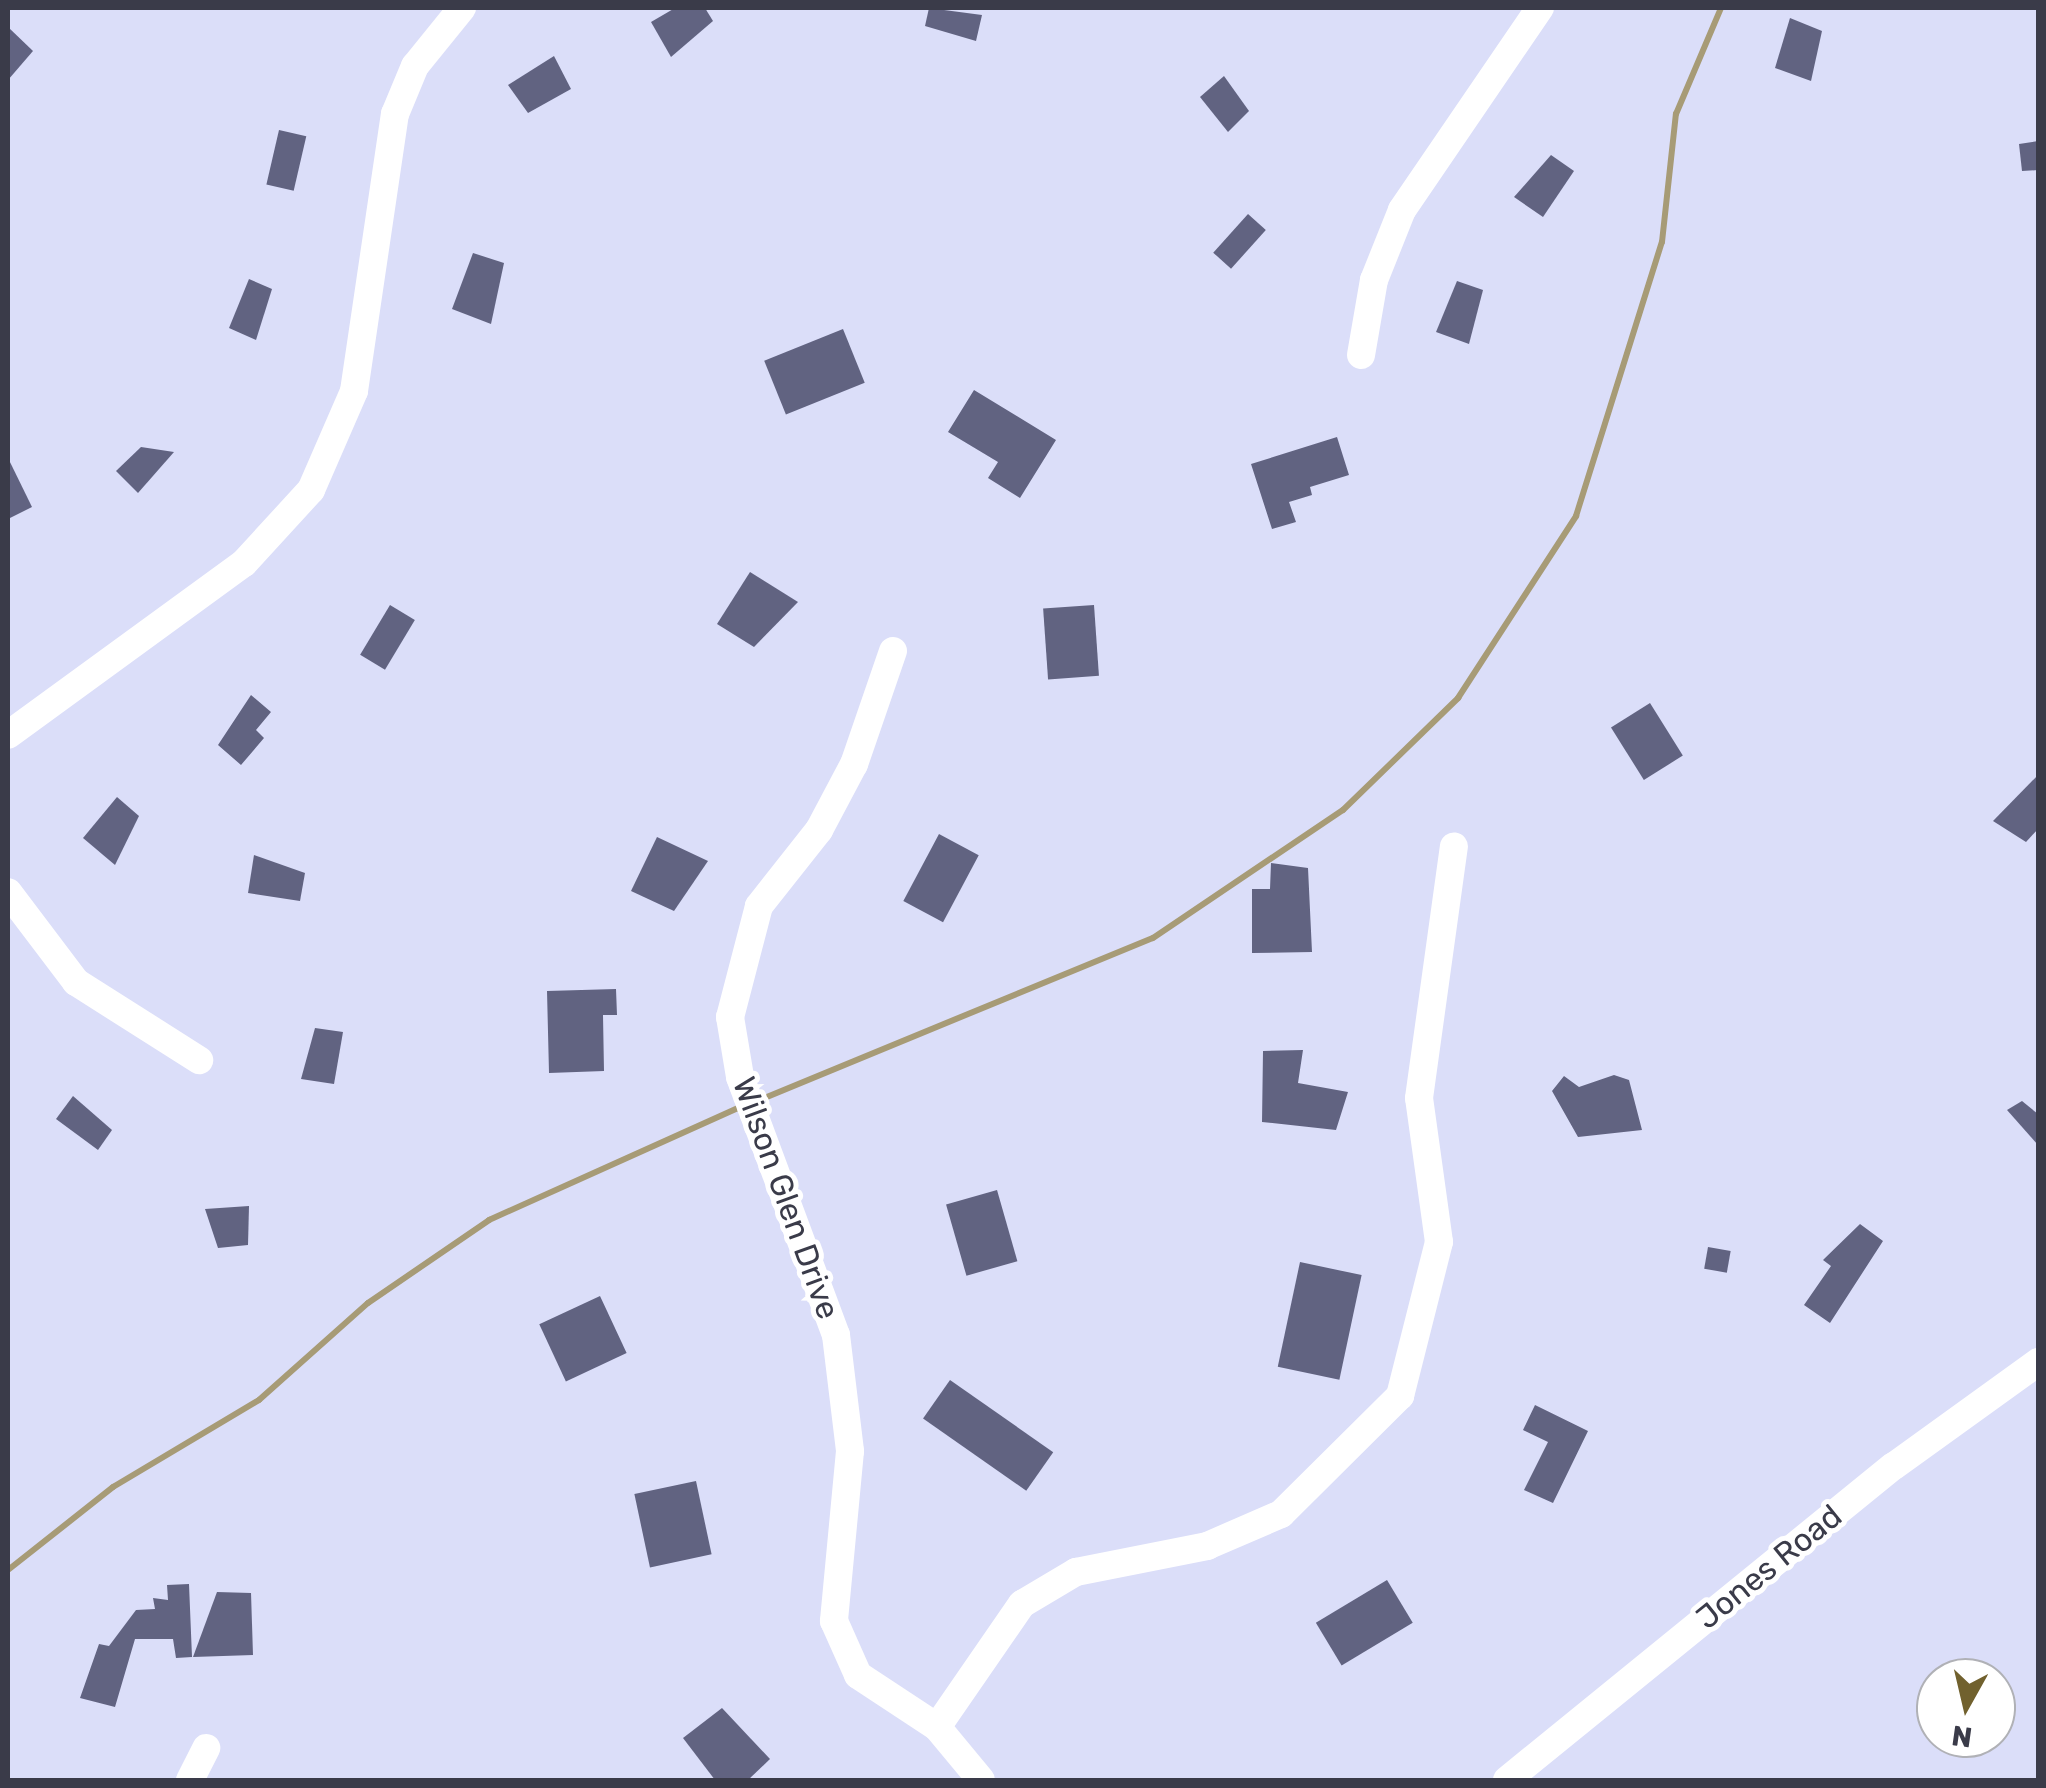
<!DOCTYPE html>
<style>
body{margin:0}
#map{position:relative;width:2046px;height:1788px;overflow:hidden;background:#dbdef9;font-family:Rubik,sans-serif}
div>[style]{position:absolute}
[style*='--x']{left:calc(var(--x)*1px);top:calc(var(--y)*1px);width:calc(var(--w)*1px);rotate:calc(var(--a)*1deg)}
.stream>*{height:6px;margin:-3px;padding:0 3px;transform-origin:3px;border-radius:3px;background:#a79b76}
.building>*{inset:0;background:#616381;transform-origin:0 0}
.minor>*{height:28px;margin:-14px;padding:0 14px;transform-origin:14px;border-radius:14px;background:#fff}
span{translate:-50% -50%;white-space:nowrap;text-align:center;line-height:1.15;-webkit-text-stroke:10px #fff;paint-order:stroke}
.street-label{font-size:32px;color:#3a3b49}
.frame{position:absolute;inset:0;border:10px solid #3a3b49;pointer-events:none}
.north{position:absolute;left:1916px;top:1658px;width:100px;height:100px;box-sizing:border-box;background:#fff;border:2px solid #b0b1b6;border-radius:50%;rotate:188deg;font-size:28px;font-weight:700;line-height:40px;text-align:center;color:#3a3b49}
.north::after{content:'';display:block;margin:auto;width:35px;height:45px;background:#71612e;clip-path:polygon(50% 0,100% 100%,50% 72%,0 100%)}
</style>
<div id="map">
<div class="stream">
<div style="--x:757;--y:1101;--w:428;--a:-22.4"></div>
<div style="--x:1153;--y:938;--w:229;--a:-34"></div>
<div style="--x:1343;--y:810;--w:161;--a:-44.2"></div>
<div style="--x:1458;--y:698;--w:217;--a:-57"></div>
<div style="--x:1576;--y:516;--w:287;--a:-72.6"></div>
<div style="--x:1662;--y:242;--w:129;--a:-83.8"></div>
<div style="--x:1676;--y:114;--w:115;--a:-67"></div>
<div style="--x:8;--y:1570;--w:134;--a:-38.3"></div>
<div style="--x:113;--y:1487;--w:170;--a:-30.8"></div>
<div style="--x:259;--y:1400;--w:146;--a:-41.7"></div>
<div style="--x:368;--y:1303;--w:147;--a:-34.4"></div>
<div style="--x:489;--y:1220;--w:276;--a:-24.2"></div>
</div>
<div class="building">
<div style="clip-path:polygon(675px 8px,705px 8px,713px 21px,671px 57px,651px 22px)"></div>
<div style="clip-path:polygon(929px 8px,982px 15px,976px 41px,925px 26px)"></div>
<div style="clip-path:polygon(1790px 18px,1822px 31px,1811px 81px,1775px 68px)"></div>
<div style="clip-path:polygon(8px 27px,33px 51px,8px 80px)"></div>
<div style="clip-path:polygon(554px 56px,571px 89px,528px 113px,508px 85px)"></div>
<div style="clip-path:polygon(1224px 76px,1249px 111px,1228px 132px,1200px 97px)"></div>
<div style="left:279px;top:130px;width:28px;height:56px;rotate:13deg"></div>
<div style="clip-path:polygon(2038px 141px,2038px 170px,2022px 171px,2019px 144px)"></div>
<div style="clip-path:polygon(1551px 155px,1574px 171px,1543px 217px,1514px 197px)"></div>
<div style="left:1248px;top:214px;width:24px;height:52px;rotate:42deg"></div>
<div style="clip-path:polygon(473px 253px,504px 263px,491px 324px,452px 309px)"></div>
<div style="clip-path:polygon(249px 279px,272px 289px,256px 340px,229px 328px)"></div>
<div style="clip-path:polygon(1457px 281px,1483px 290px,1469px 344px,1436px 332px)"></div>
<div style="left:843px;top:329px;width:58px;height:85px;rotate:68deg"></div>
<div style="clip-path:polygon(974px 390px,1056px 440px,1020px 498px,988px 478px,998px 462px,948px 432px)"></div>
<div style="clip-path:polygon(1337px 437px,1349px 475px,1310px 487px,1312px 495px,1289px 502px,1296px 522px,1272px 529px,1251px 464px)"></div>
<div style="clip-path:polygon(141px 447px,174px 452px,138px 493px,116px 471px)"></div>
<div style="clip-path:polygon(8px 458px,32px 507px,8px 519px)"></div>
<div style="clip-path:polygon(750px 572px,798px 602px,754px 647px,717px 624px)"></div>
<div style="left:390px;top:605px;width:29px;height:58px;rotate:31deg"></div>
<div style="left:1094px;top:605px;width:71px;height:51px;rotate:86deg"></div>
<div style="clip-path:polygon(251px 695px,271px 712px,256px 730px,264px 738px,241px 765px,218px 745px)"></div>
<div style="left:1650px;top:703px;width:62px;height:46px;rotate:58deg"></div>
<div style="clip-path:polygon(2038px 775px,2038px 829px,2026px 842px,1993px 821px)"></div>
<div style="clip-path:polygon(117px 797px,139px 816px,115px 865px,83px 838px)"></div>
<div style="left:939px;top:834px;width:45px;height:76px;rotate:28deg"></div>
<div style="clip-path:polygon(657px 837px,708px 861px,674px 911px,631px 891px)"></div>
<div style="clip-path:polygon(254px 855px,305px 873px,300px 901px,248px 893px)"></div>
<div style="clip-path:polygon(1271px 863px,1308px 868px,1312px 952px,1252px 953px,1252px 889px,1270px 889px)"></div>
<div style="clip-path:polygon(616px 989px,617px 1015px,603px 1015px,604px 1071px,549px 1073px,547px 991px)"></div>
<div style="clip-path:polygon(315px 1028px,343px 1032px,334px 1084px,301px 1079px)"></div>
<div style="clip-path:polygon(1303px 1050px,1298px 1083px,1348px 1092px,1336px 1130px,1262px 1122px,1263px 1051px)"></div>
<div style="clip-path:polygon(1614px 1075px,1629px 1080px,1642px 1130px,1578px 1137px,1552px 1091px,1564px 1076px,1579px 1087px)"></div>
<div style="clip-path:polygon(73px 1096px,112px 1130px,98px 1150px,56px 1119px)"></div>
<div style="clip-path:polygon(2022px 1101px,2038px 1114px,2038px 1145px,2007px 1110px)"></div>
<div style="left:997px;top:1190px;width:74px;height:53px;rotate:74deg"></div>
<div style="clip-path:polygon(249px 1206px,248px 1245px,218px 1248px,205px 1209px)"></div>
<div style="clip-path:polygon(1860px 1224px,1883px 1241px,1830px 1323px,1804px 1305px,1831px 1266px,1823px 1260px)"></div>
<div style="left:1708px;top:1247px;width:23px;height:22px;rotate:10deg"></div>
<div style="left:1300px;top:1262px;width:63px;height:107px;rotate:12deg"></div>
<div style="left:600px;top:1296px;width:63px;height:67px;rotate:65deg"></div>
<div style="left:950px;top:1380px;width:126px;height:47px;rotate:35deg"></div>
<div style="clip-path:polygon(1535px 1405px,1588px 1431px,1553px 1503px,1524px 1490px,1548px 1442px,1523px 1430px)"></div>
<div style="left:696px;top:1481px;width:75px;height:63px;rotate:78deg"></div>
<div style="left:1387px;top:1580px;width:50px;height:83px;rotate:59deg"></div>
<div style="clip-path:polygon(189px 1584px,192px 1657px,176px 1658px,173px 1639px,135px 1639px,115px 1707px,80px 1698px,99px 1644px,109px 1646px,136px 1610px,155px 1609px,153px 1598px,168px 1600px,167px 1585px)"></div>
<div style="clip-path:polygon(217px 1592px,251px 1593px,253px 1655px,193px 1657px)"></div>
<div style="clip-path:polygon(722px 1708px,770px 1759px,748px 1780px,715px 1780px,683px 1738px)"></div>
</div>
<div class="minor">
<div style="--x:1361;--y:355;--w:76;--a:-80.2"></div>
<div style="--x:1374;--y:280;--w:75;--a:-68.2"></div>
<div style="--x:1402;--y:210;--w:245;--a:-55.7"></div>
<div style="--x:893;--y:651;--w:120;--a:109"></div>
<div style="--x:854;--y:764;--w:75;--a:117.9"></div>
<div style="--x:819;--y:830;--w:97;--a:128.3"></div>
<div style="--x:759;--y:906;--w:115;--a:104.6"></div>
<div style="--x:730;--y:1017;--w:61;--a:80.5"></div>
<div style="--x:740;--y:1077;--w:275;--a:69.6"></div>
<div style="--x:836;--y:1335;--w:117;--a:83.1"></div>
<div style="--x:850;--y:1451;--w:171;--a:95.4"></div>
<div style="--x:834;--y:1621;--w:59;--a:66"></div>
<div style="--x:858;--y:1675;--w:95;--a:33.4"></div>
<div style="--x:937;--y:1727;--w:69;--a:50.3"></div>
<div style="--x:8;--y:735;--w:292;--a:-36.1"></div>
<div style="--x:244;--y:563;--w:99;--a:-47.5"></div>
<div style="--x:311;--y:490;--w:108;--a:-66.5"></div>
<div style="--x:354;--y:391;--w:280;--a:-81.6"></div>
<div style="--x:395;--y:114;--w:52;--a:-67.4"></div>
<div style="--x:415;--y:66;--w:75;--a:-51"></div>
<div style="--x:8;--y:892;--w:113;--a:52.9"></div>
<div style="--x:76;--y:982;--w:146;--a:32.4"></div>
<div style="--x:937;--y:1727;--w:150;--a:-55.4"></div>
<div style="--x:1022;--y:1604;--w:63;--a:-30.7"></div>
<div style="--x:1076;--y:1572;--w:134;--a:-11.2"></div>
<div style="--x:1207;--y:1546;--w:81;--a:-23.4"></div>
<div style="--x:1281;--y:1514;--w:168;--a:-44.8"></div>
<div style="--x:1400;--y:1396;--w:159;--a:-75.8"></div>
<div style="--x:1439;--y:1242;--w:145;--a:-97.9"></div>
<div style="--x:1419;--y:1098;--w:254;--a:-82.1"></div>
<div style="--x:190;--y:1780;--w:36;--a:-63"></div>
<div style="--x:1507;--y:1780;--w:498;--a:-39.1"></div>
<div style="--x:1894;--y:1466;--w:178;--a:-35.8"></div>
</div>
<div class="street-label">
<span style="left:786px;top:1198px;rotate:70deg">Wilson Glen Drive</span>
<span style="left:1769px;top:1567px;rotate:-39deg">Jones Road</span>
</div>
<div class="frame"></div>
<div class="north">N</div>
</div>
